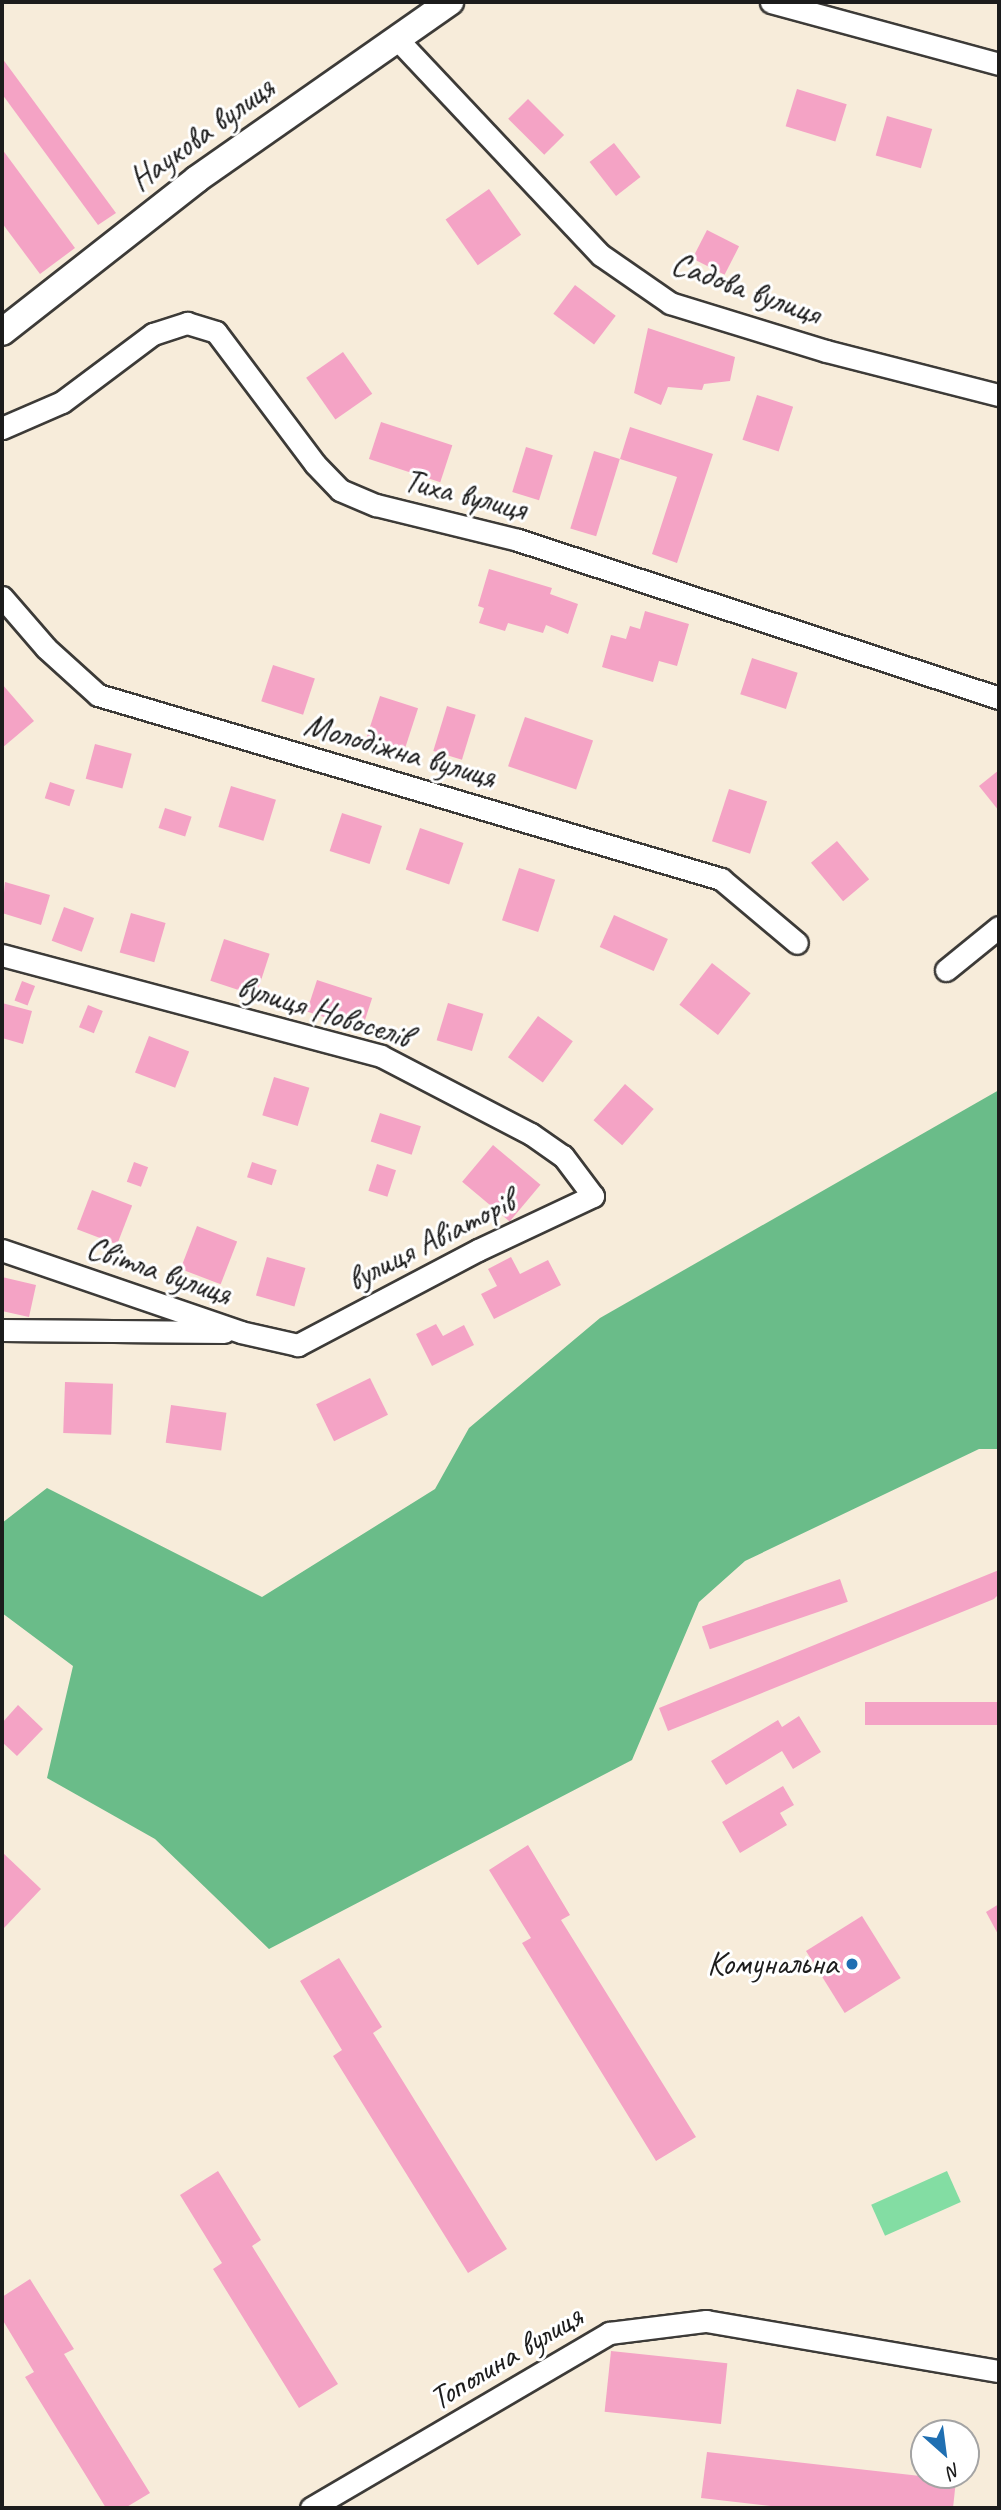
<!DOCTYPE html>
<meta charset="utf-8">
<style>
body{margin:0}
#map{position:relative;width:1001px;height:2510px;overflow:hidden;background:#f7ecda;font-family:Caveat,sans-serif}
div>[style]{position:absolute}
[style*='--x']{left:calc(var(--x)*1px);top:calc(var(--y)*1px);width:calc(var(--w)*1px);rotate:calc(var(--a)*1deg)}
.green>*{inset:0;background:#83dda3;transform-origin:0 0}
.forest>*{inset:0;background:#6abc89}
.building>*{inset:0;background:#f4a3c5;transform-origin:0 0}
.roads{filter:drop-shadow(2px 0 #3d3b38) drop-shadow(-2px 0 #3d3b38) drop-shadow(0 2px #3d3b38) drop-shadow(0 -2px #3d3b38)}
.minor>*{height:21px;margin:-10.5px;padding:0 10.5px;transform-origin:10.5px;border-radius:10.5px;background:#fff}
.tertiary>*{height:26px;margin:-13px;padding:0 13px;transform-origin:13px;border-radius:13px;background:#fff}
.dots>*{width:19px;height:19px;translate:-50% -50%;box-sizing:border-box;border:4px solid #fff;border-radius:50%}
span{translate:-50% -50%;white-space:nowrap;text-align:center;line-height:1.15;-webkit-text-stroke:6px #fff;paint-order:stroke}
.street-label{font-size:33px;color:#1c1c1c}
.poi-label{font-size:33px;color:#1c1c1c}
.right{translate:-100% -50%;text-align:right}
.frame{position:absolute;inset:0;border:4px solid #1c1c1c;pointer-events:none}
.north{position:absolute;left:910px;top:2419px;width:70px;height:70px;box-sizing:border-box;background:#fff;border:2px solid #a4a4a4;border-radius:50%;rotate:152deg;font-size:19px;font-weight:700;line-height:28px;text-align:center;color:#1c1c1c}
.north::after{content:'';display:block;margin:auto;width:24px;height:32px;background:#1f6fb2;clip-path:polygon(50% 0,100% 100%,50% 72%,0 100%)}
</style>
<div id="map">
<div class="green">
<div style="left:947px;top:2171px;width:34px;height:83px;rotate:66deg"></div>
</div>
<div class="forest">
<div style="clip-path:polygon(999px 1090px,999px 1449px,979px 1449px,745px 1561px,699px 1602px,632px 1760px,269px 1949px,155px 1839px,47px 1778px,73px 1666px,2px 1613px,2px 1523px,47px 1488px,262px 1597px,435px 1489px,469px 1428px,600px 1318px)"></div>
</div>
<div class="building">
<div style="clip-path:polygon(2px 58px,116px 213px,98px 225px,2px 94px)"></div>
<div style="left:797px;top:89px;width:52px;height:39px;rotate:17deg"></div>
<div style="left:528px;top:99px;width:51px;height:28px;rotate:45deg"></div>
<div style="left:887px;top:116px;width:47px;height:41px;rotate:16deg"></div>
<div style="left:614px;top:143px;width:43px;height:31px;rotate:52deg"></div>
<div style="clip-path:polygon(2px 149px,75px 248px,40px 274px,2px 223px)"></div>
<div style="left:489px;top:189px;width:56px;height:53px;rotate:55deg"></div>
<div style="left:707px;top:230px;width:36px;height:32px;rotate:27deg"></div>
<div style="left:575px;top:285px;width:51px;height:36px;rotate:37deg"></div>
<div style="clip-path:polygon(648px 328px,735px 357px,730px 381px,704px 384px,702px 390px,668px 387px,661px 405px,634px 393px)"></div>
<div style="left:343px;top:352px;width:51px;height:45px;rotate:55deg"></div>
<div style="left:757px;top:395px;width:38px;height:47px;rotate:18deg"></div>
<div style="left:381px;top:422px;width:75px;height:39px;rotate:18deg"></div>
<div style="clip-path:polygon(630px 427px,713px 454px,677px 563px,652px 554px,677px 477px,620px 459px)"></div>
<div style="left:526px;top:447px;width:28px;height:47px;rotate:17deg"></div>
<div style="left:594px;top:451px;width:27px;height:81px;rotate:17deg"></div>
<div style="clip-path:polygon(489px 569px,552px 588px,550px 594px,578px 604px,568px 634px,546px 625px,543px 633px,508px 623px,505px 631px,479px 623px,484px 608px,478px 606px)"></div>
<div style="clip-path:polygon(645px 611px,689px 624px,677px 666px,659px 661px,653px 682px,602px 667px,611px 635px,626px 639px,630px 626px,640px 629px)"></div>
<div style="left:752px;top:658px;width:48px;height:38px;rotate:18deg"></div>
<div style="left:273px;top:665px;width:44px;height:38px;rotate:18deg"></div>
<div style="clip-path:polygon(2px 684px,34px 721px,2px 748px)"></div>
<div style="left:380px;top:696px;width:40px;height:48px;rotate:18deg"></div>
<div style="left:447px;top:706px;width:30px;height:47px;rotate:17deg"></div>
<div style="left:525px;top:717px;width:72px;height:52px;rotate:19deg"></div>
<div style="left:95px;top:744px;width:38px;height:36px;rotate:15deg"></div>
<div style="clip-path:polygon(999px 770px,999px 811px,979px 786px)"></div>
<div style="left:50px;top:782px;width:26px;height:17px;rotate:18deg"></div>
<div style="left:231px;top:786px;width:47px;height:43px;rotate:17deg"></div>
<div style="left:729px;top:789px;width:40px;height:55px;rotate:18deg"></div>
<div style="left:165px;top:808px;width:28px;height:21px;rotate:18deg"></div>
<div style="left:342px;top:813px;width:42px;height:40px;rotate:18deg"></div>
<div style="left:420px;top:828px;width:46px;height:44px;rotate:19deg"></div>
<div style="left:837px;top:841px;width:50px;height:34px;rotate:50deg"></div>
<div style="left:519px;top:868px;width:38px;height:55px;rotate:18deg"></div>
<div style="clip-path:polygon(5px 882px,50px 895px,41px 925px,2px 913px)"></div>
<div style="left:64px;top:907px;width:32px;height:36px;rotate:20deg"></div>
<div style="left:131px;top:913px;width:36px;height:41px;rotate:16deg"></div>
<div style="left:614px;top:915px;width:59px;height:35px;rotate:24deg"></div>
<div style="left:224px;top:939px;width:48px;height:44px;rotate:18deg"></div>
<div style="left:712px;top:963px;width:49px;height:53px;rotate:38deg"></div>
<div style="left:317px;top:980px;width:58px;height:33px;rotate:18deg"></div>
<div style="left:22px;top:981px;width:14px;height:21px;rotate:21deg"></div>
<div style="clip-path:polygon(2px 1003px,32px 1011px,23px 1044px,2px 1038px)"></div>
<div style="left:448px;top:1003px;width:37px;height:39px;rotate:17deg"></div>
<div style="left:88px;top:1005px;width:16px;height:24px;rotate:22deg"></div>
<div style="left:538px;top:1016px;width:43px;height:51px;rotate:36deg"></div>
<div style="left:149px;top:1036px;width:43px;height:39px;rotate:21deg"></div>
<div style="left:274px;top:1077px;width:37px;height:40px;rotate:17deg"></div>
<div style="left:625px;top:1084px;width:38px;height:48px;rotate:41deg"></div>
<div style="left:380px;top:1113px;width:43px;height:30px;rotate:18deg"></div>
<div style="left:493px;top:1145px;width:62px;height:48px;rotate:40deg"></div>
<div style="left:134px;top:1162px;width:15px;height:21px;rotate:20deg"></div>
<div style="left:252px;top:1162px;width:26px;height:16px;rotate:18deg"></div>
<div style="left:377px;top:1164px;width:20px;height:28px;rotate:18deg"></div>
<div style="left:92px;top:1190px;width:43px;height:42px;rotate:21deg"></div>
<div style="left:197px;top:1226px;width:43px;height:46px;rotate:21deg"></div>
<div style="left:267px;top:1257px;width:40px;height:40px;rotate:16deg"></div>
<div style="clip-path:polygon(511px 1257px,520px 1274px,548px 1260px,561px 1285px,494px 1319px,481px 1294px,497px 1286px,488px 1269px)"></div>
<div style="clip-path:polygon(2px 1277px,36px 1285px,29px 1317px,2px 1311px)"></div>
<div style="clip-path:polygon(436px 1324px,443px 1336px,464px 1325px,474px 1345px,432px 1366px,416px 1334px)"></div>
<div style="left:370px;top:1378px;width:41px;height:60px;rotate:64deg"></div>
<div style="left:65px;top:1382px;width:48px;height:51px;rotate:2deg"></div>
<div style="left:171px;top:1405px;width:56px;height:38px;rotate:8deg"></div>
<div style="clip-path:polygon(999px 1570px,999px 1594px,994px 1599px,668px 1731px,659px 1708px)"></div>
<div style="left:840px;top:1579px;width:24px;height:146px;rotate:71deg"></div>
<div style="left:999px;top:1702px;width:23px;height:134px;rotate:90deg"></div>
<div style="clip-path:polygon(18px 1705px,43px 1729px,17px 1756px,2px 1742px,2px 1723px)"></div>
<div style="clip-path:polygon(799px 1716px,821px 1752px,793px 1769px,782px 1751px,726px 1785px,711px 1761px,778px 1720px,782px 1727px)"></div>
<div style="clip-path:polygon(783px 1786px,794px 1805px,780px 1813px,787px 1825px,740px 1853px,722px 1822px)"></div>
<div style="clip-path:polygon(528px 1845px,570px 1915px,561px 1920px,696px 2137px,656px 2161px,522px 1943px,531px 1938px,489px 1870px)"></div>
<div style="clip-path:polygon(2px 1852px,41px 1889px,4px 1928px,2px 1925px)"></div>
<div style="clip-path:polygon(999px 1904px,999px 1936px,986px 1912px)"></div>
<div style="left:862px;top:1916px;width:73px;height:66px;rotate:58deg"></div>
<div style="clip-path:polygon(339px 1958px,382px 2027px,373px 2033px,507px 2249px,468px 2273px,333px 2056px,342px 2050px,300px 1981px)"></div>
<div style="clip-path:polygon(218px 2171px,261px 2240px,252px 2246px,338px 2384px,299px 2408px,213px 2269px,222px 2263px,180px 2195px)"></div>
<div style="clip-path:polygon(30px 2279px,74px 2349px,64px 2354px,150px 2493px,125px 2508px,106px 2508px,25px 2377px,34px 2372px,2px 2319px,2px 2297px)"></div>
<div style="left:611px;top:2351px;width:117px;height:61px;rotate:6deg"></div>
<div style="clip-path:polygon(707px 2452px,956px 2480px,953px 2508px,788px 2508px,701px 2498px)"></div>
</div>
<div class="roads">
<div class="minor">
<div style="--x:771;--y:2;--w:236;--a:15.2"></div>
<div style="--x:399;--y:41;--w:294;--a:46.7"></div>
<div style="--x:601;--y:255;--w:84;--a:34.8"></div>
<div style="--x:670;--y:303;--w:163;--a:17.1"></div>
<div style="--x:826;--y:351;--w:179;--a:14.3"></div>
<div style="--x:2;--y:428;--w:65;--a:-23.4"></div>
<div style="--x:62;--y:402;--w:114;--a:-36.8"></div>
<div style="--x:153;--y:334;--w:36;--a:-18"></div>
<div style="--x:187;--y:323;--w:30;--a:17"></div>
<div style="--x:216;--y:332;--w:165;--a:53.1"></div>
<div style="--x:315;--y:464;--w:36;--a:46"></div>
<div style="--x:340;--y:490;--w:39;--a:23"></div>
<div style="--x:376;--y:505;--w:146;--a:13.8"></div>
<div style="--x:518;--y:540;--w:506;--a:18.18"></div>
<div style="--x:2;--y:597;--w:67;--a:49.2"></div>
<div style="--x:46;--y:648;--w:70;--a:42.1"></div>
<div style="--x:98;--y:695;--w:650;--a:16.45"></div>
<div style="--x:721;--y:879;--w:99;--a:40.1"></div>
<div style="--x:2;--y:955;--w:392;--a:14.9"></div>
<div style="--x:381;--y:1056;--w:169;--a:27.5"></div>
<div style="--x:531;--y:1134;--w:39;--a:35"></div>
<div style="--x:563;--y:1156;--w:50;--a:53.1"></div>
<div style="--x:593;--y:1196;--w:127;--a:154.8"></div>
<div style="--x:478;--y:1250;--w:204;--a:152.2"></div>
<div style="--x:298;--y:1345;--w:58;--a:-167.2"></div>
<div style="--x:241;--y:1332;--w:253;--a:-161.1"></div>
<div style="--x:946;--y:970;--w:68;--a:-39.1"></div>
<div style="--x:2;--y:1330;--w:222;--a:0.5"></div>
<div style="--x:311;--y:2508;--w:346;--a:-30.4"></div>
<div style="--x:609;--y:2333;--w:98;--a:-7.1"></div>
<div style="--x:706;--y:2321;--w:297;--a:9.7"></div>
</div>
<div class="tertiary">
<div style="--x:2;--y:332;--w:248;--a:-38.1"></div>
<div style="--x:197;--y:179;--w:309;--a:-35"></div>
</div>
</div>
<div class="dots">
<div style="left:852px;top:1964px;background:#1f6fb2"></div>
</div>
<div class="street-label">
<span style="left:202px;top:134px;rotate:-36deg">Наукова вулиця</span>
<span style="left:746px;top:289px;rotate:20deg">Садова вулиця</span>
<span style="left:465px;top:495px;rotate:14deg">Тиха вулиця</span>
<span style="left:400px;top:751px;rotate:16deg">Молодіжна вулиця</span>
<span style="left:324px;top:1012px;rotate:17deg">вулиця Новоселів</span>
<span style="left:431px;top:1241px;rotate:-27deg">вулиця Авіаторів</span>
<span style="left:159px;top:1271px;rotate:19deg">Світла вулиця</span>
<span style="left:506px;top:2358px;rotate:-31deg">Тополина вулиця</span>
</div>
<div class="poi-label">
<span class="right" style="left:838px;top:1964px">Комунальна</span>
</div>
<div class="frame"></div>
<div class="north">N</div>
</div>
